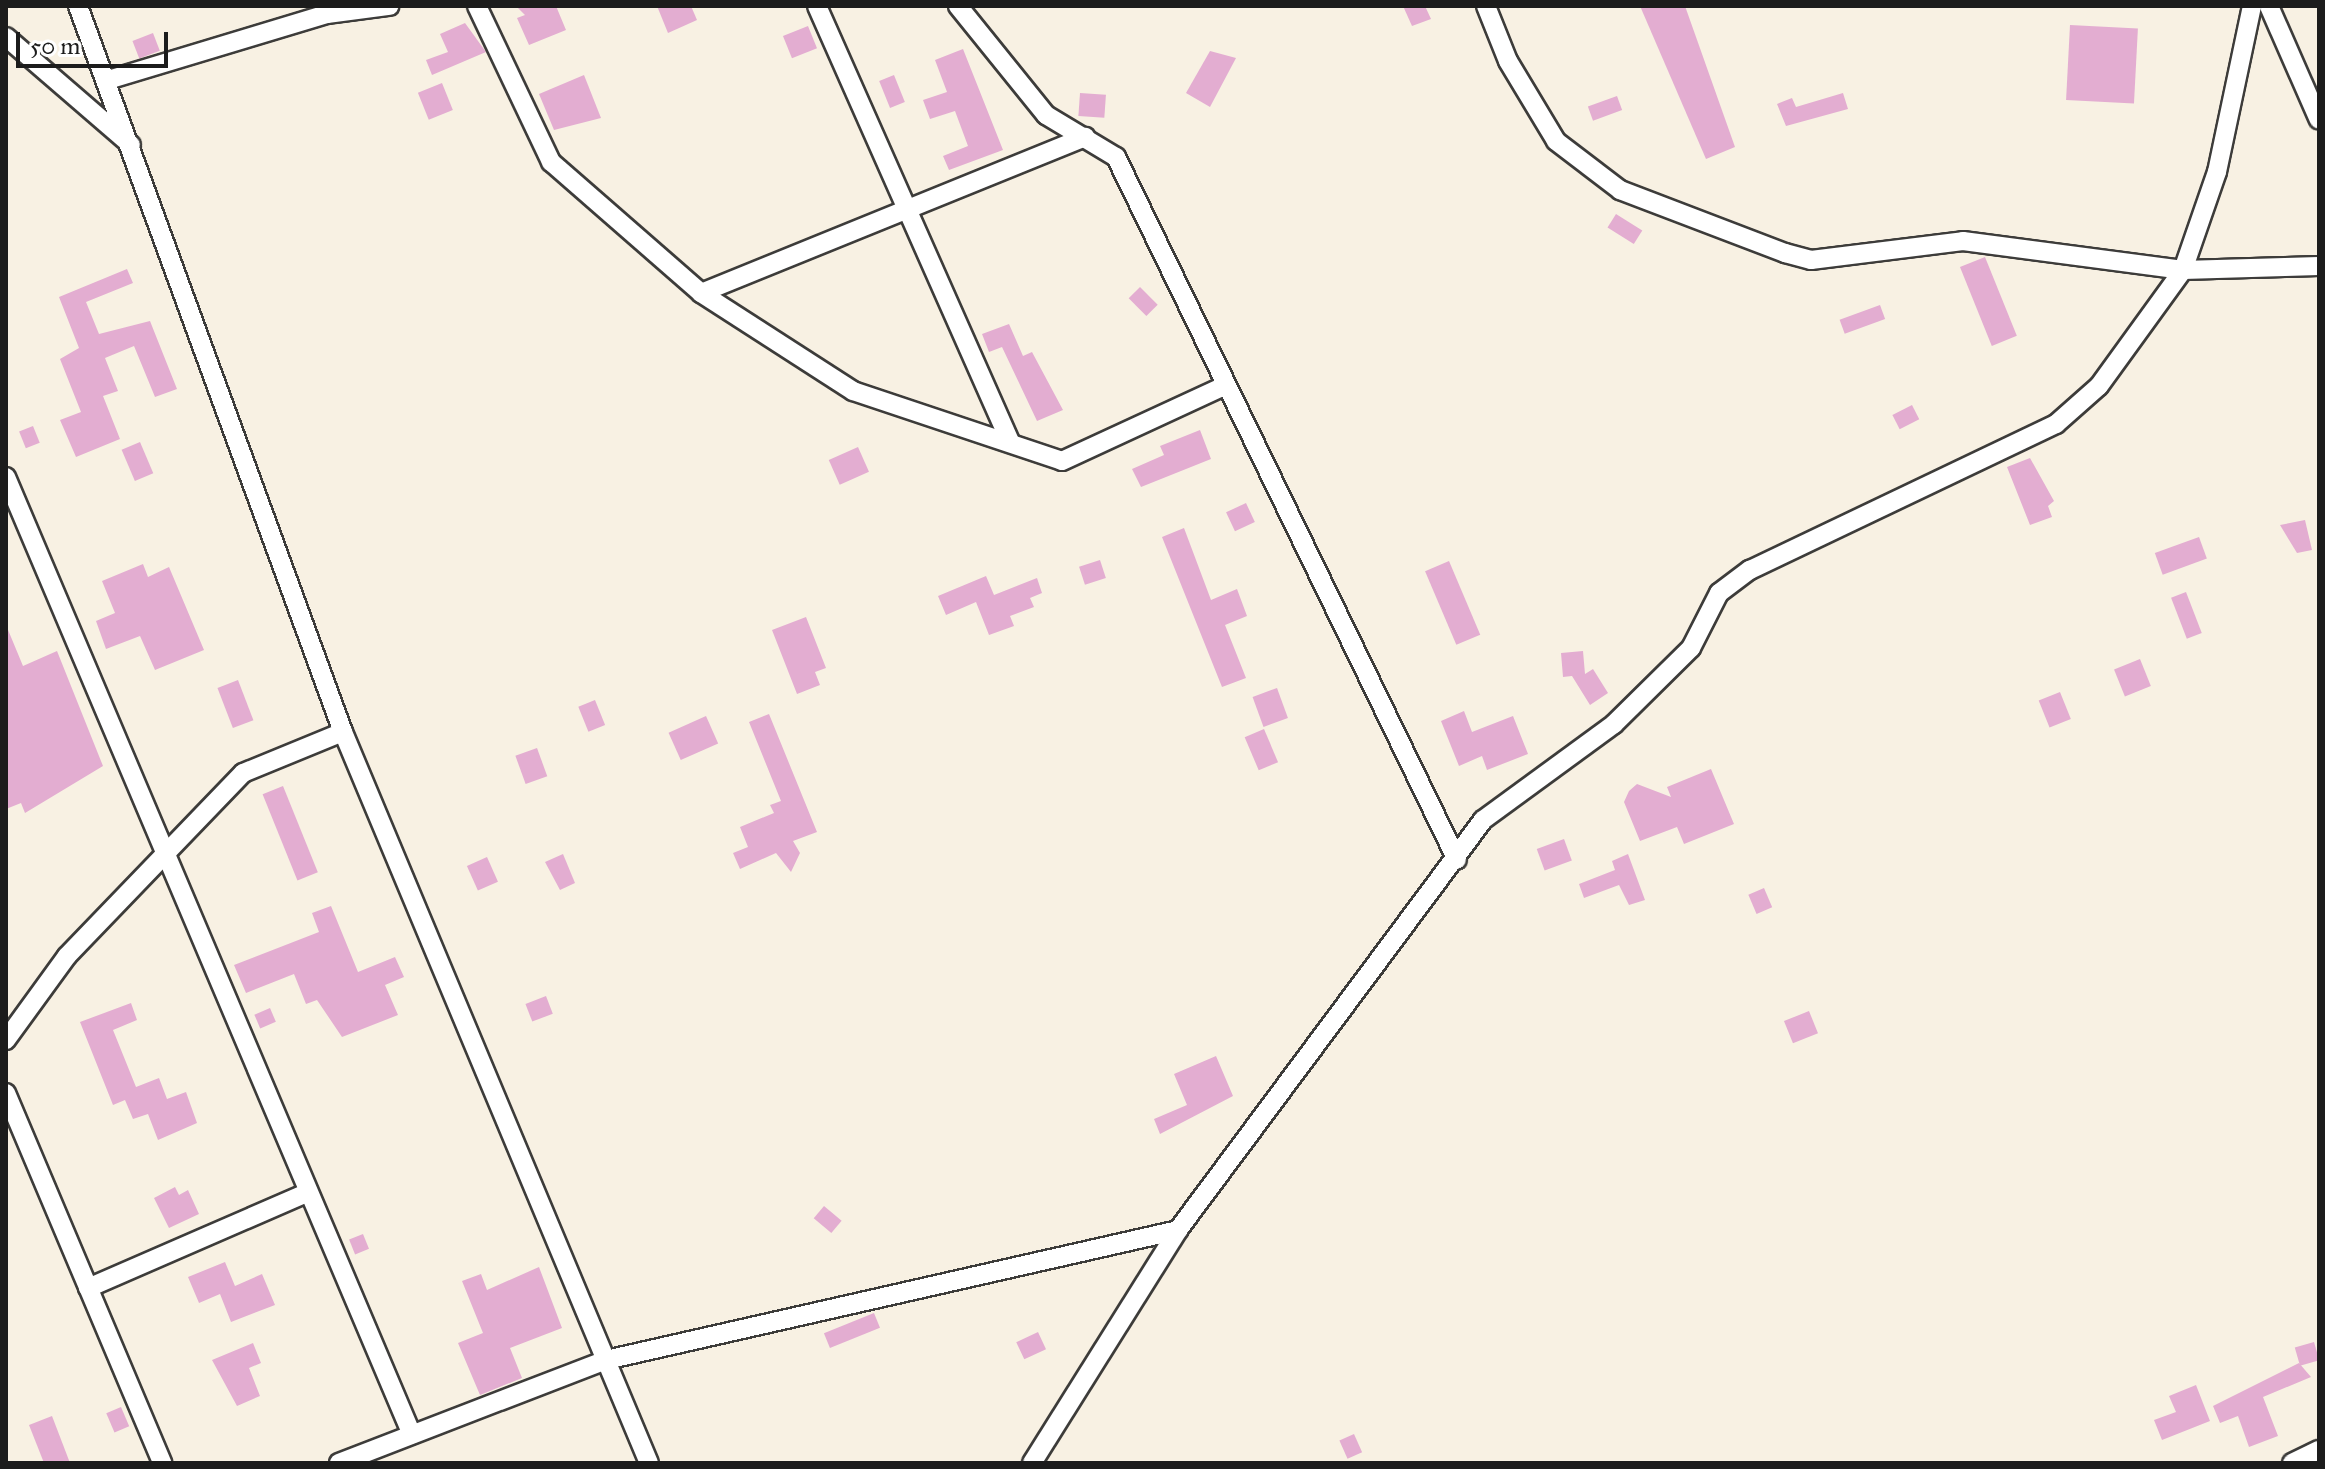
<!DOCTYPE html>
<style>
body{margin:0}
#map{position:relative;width:2325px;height:1469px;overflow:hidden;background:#f8f1e3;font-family:"IM FELL Great Primer",serif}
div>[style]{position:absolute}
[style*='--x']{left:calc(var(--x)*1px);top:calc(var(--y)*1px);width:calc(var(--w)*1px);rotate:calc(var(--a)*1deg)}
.building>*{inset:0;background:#e3add1;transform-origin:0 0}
.roads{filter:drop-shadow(2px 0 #3d3c3a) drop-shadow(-2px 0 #3d3c3a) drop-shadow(0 2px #3d3c3a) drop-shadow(0 -2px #3d3c3a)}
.minor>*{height:18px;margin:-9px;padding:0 9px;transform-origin:9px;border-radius:9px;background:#fff}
span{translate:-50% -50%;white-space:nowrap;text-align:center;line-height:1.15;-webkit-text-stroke:6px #fff;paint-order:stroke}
.frame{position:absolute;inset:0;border:8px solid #1c1c1c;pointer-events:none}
.scale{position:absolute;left:16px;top:32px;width:152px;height:36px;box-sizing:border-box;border:4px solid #1c1c1c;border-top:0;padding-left:10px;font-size:24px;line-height:28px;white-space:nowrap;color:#1c1c1c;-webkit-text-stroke:6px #fff;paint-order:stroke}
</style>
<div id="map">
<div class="building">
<div style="clip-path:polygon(516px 6px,556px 6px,566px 30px,529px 45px,517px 18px,525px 15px)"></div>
<div style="clip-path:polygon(657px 6px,691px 6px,697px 20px,668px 33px)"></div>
<div style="clip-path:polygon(1403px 6px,1425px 6px,1431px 19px,1412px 26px)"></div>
<div style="clip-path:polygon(1640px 6px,1685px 6px,1735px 147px,1706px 159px)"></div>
<div style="clip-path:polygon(465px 23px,486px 52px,432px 75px,426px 60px,448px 52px,440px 34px)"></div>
<div style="left:2070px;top:25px;width:68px;height:75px;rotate:3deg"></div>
<div style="left:808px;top:26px;width:24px;height:27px;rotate:68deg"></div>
<div style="left:153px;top:33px;width:19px;height:22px;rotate:69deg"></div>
<div style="clip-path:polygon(963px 49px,1003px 150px,949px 170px,943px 156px,968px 146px,955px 111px,930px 119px,923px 100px,947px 92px,935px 60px)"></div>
<div style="clip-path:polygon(1210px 51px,1236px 58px,1210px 107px,1186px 93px)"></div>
<div style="clip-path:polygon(584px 75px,601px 118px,554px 130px,539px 94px)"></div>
<div style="left:894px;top:75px;width:29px;height:16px;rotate:68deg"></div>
<div style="left:442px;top:83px;width:29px;height:26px;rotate:68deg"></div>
<div style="left:1080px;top:93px;width:26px;height:23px;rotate:4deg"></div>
<div style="clip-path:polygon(1843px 93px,1848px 109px,1786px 126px,1777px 104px,1792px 98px,1796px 107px)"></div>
<div style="left:1617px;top:96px;width:15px;height:31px;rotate:70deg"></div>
<div style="left:1616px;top:214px;width:31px;height:16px;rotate:32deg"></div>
<div style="left:1985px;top:257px;width:85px;height:27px;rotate:68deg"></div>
<div style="clip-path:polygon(127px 269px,133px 283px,86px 302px,99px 334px,150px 321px,177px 389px,155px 397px,134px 346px,105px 358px,118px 391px,103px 396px,120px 439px,76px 457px,60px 420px,81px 412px,60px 359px,79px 348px,59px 297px)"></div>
<div style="left:1140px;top:287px;width:25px;height:16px;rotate:45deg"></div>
<div style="left:1880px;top:305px;width:15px;height:43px;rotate:70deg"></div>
<div style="clip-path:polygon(1009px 324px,1023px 356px,1032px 352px,1063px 410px,1037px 421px,1002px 347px,989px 352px,982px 334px)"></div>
<div style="left:1912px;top:405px;width:16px;height:22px;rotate:63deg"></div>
<div style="left:33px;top:426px;width:18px;height:15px;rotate:68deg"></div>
<div style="clip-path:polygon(1200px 430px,1211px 459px,1141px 487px,1132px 469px,1164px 455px,1160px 446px)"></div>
<div style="left:140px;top:442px;width:34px;height:20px;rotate:67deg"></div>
<div style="left:858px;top:447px;width:27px;height:32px;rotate:66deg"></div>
<div style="clip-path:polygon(2030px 458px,2054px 501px,2048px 506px,2052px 517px,2030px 525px,2007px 467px)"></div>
<div style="left:1246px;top:503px;width:21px;height:22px;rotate:65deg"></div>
<div style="clip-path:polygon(2305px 520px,2312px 550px,2297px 553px,2280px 525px)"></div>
<div style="clip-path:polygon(1184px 528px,1211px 600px,1237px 589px,1247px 616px,1225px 625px,1246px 678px,1222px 687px,1162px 537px)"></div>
<div style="left:2199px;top:537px;width:23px;height:47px;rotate:70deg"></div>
<div style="left:1100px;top:560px;width:19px;height:22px;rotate:72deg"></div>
<div style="left:1449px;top:561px;width:80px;height:26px;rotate:67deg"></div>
<div style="clip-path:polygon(143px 564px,148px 577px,169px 567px,204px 650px,155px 670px,140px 636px,106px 649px,96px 621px,115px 613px,102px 581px)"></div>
<div style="clip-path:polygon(986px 576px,994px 595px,1037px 578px,1042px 593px,1030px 598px,1034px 607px,1010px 616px,1014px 626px,989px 635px,976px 602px,946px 615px,938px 596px)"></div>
<div style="left:2186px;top:592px;width:44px;height:16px;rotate:69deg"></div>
<div style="clip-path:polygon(806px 617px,826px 668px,815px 672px,820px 685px,797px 694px,772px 630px)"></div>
<div style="clip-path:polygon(6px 625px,23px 666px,57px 651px,103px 766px,25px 813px,21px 803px,6px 809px)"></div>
<div style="clip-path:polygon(1583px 651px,1585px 674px,1593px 669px,1608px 693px,1590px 705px,1572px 676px,1563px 677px,1561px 653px)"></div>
<div style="left:2140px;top:659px;width:29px;height:28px;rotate:68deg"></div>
<div style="left:238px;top:680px;width:43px;height:22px;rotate:69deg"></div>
<div style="left:1277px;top:688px;width:32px;height:26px;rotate:70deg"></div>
<div style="left:2060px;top:692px;width:29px;height:23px;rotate:68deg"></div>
<div style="left:595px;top:700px;width:27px;height:18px;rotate:68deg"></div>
<div style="clip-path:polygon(1464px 711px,1472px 732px,1513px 716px,1528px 754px,1487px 770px,1482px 756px,1459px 766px,1441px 721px)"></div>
<div style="clip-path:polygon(769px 714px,817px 832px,793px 841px,800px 853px,791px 872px,776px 853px,740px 869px,733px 853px,748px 847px,740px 827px,774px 813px,770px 805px,781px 801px,749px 722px)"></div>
<div style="left:706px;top:716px;width:30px;height:41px;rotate:66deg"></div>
<div style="left:1264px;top:729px;width:36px;height:21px;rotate:67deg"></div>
<div style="left:537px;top:748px;width:30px;height:23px;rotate:70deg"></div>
<div style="clip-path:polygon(1711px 769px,1734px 824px,1684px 844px,1677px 827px,1640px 841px,1624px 802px,1629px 791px,1637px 784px,1671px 797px,1667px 787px)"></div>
<div style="left:283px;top:786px;width:93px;height:22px;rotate:68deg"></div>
<div style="left:1564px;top:839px;width:23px;height:29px;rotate:70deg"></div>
<div style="clip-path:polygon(563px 854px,575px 883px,560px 890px,545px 862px)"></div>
<div style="clip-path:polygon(1628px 854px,1645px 900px,1629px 905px,1619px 885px,1584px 898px,1579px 884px,1615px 870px,1612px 861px)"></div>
<div style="left:487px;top:857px;width:27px;height:22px;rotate:66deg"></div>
<div style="left:1764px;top:888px;width:21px;height:17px;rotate:67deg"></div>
<div style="clip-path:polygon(331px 906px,358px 972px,395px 957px,404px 977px,385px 985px,398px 1015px,342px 1037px,317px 1000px,306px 1004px,294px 974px,246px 993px,234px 965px,319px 932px,312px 913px)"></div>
<div style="left:546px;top:996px;width:19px;height:22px;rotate:69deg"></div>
<div style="clip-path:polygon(131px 1003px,137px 1020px,113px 1030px,136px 1087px,159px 1078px,167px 1099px,186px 1092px,197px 1123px,158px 1140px,148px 1114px,133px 1119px,125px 1100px,113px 1105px,80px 1022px)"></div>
<div style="left:270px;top:1008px;width:15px;height:17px;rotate:67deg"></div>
<div style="left:1809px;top:1011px;width:24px;height:27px;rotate:68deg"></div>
<div style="clip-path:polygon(1216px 1056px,1233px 1096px,1160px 1134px,1154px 1119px,1187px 1105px,1174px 1074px)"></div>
<div style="clip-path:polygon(175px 1187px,179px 1195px,188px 1190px,199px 1214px,169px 1228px,154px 1198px)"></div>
<div style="left:824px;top:1206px;width:23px;height:16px;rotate:40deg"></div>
<div style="left:363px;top:1234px;width:16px;height:15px;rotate:68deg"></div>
<div style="clip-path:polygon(225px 1262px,235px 1286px,262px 1274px,275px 1305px,231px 1322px,220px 1294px,199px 1303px,188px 1277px)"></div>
<div style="clip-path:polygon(539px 1267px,562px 1328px,510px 1348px,522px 1378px,480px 1395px,458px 1343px,483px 1333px,462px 1281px,481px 1274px,487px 1290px)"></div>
<div style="left:874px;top:1313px;width:16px;height:54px;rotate:68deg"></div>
<div style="left:1038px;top:1332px;width:19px;height:24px;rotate:65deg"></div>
<div style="left:2314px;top:1342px;width:19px;height:20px;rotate:74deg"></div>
<div style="clip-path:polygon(253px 1343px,261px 1363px,249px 1368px,260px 1396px,237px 1406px,212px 1360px)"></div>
<div style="clip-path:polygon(2299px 1363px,2311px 1377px,2263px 1397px,2278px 1436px,2249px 1447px,2238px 1416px,2220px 1423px,2213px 1406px)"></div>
<div style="clip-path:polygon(2196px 1385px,2210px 1421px,2162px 1440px,2154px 1420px,2176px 1412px,2169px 1396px)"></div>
<div style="left:121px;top:1407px;width:21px;height:16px;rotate:67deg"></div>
<div style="clip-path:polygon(52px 1416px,70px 1463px,44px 1463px,29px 1425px)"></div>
<div style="left:1354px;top:1434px;width:20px;height:16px;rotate:66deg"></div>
</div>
<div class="roads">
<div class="minor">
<div style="--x:78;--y:6;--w:773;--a:69.95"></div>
<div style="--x:343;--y:732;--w:792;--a:67.29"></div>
<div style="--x:477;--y:6;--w:173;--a:64.6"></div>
<div style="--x:551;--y:162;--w:199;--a:41.1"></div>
<div style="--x:701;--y:293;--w:181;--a:32.8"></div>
<div style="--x:853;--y:391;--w:220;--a:18.5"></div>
<div style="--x:1062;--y:461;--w:179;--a:-24.8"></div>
<div style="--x:817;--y:6;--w:475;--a:66.1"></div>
<div style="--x:958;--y:6;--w:140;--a:51.1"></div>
<div style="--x:1046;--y:115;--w:82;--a:31"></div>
<div style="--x:1116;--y:157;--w:781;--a:64.12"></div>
<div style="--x:1486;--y:6;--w:59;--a:68.2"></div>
<div style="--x:1508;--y:61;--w:93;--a:59"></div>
<div style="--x:1556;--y:141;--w:81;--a:37.4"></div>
<div style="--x:1620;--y:190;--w:177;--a:20.9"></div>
<div style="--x:1785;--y:253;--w:27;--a:15"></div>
<div style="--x:1811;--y:260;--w:153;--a:-7.1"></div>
<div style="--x:1963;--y:241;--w:222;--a:7.5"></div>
<div style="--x:2183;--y:270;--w:136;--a:-1.7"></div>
<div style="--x:2269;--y:6;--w:124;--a:66.3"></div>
<div style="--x:6;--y:37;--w:165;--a:40.8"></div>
<div style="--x:108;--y:80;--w:229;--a:-16.8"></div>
<div style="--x:327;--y:14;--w:63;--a:-7.4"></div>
<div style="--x:701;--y:293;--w:415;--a:-22.1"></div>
<div style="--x:6;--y:477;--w:1040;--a:67.03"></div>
<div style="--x:6;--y:1040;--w:104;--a:-54"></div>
<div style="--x:67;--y:956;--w:254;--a:-46.1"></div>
<div style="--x:243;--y:773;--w:108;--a:-22.3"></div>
<div style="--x:6;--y:1093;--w:402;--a:67.1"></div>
<div style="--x:88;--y:1288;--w:239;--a:-23.5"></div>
<div style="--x:339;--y:1463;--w:286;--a:-21.1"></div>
<div style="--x:606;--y:1360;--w:587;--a:-12.8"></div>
<div style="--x:1032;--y:1463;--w:275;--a:-57.9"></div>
<div style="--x:1178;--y:1230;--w:511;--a:-53.35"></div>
<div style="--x:1483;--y:820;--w:162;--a:-36.2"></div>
<div style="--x:1614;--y:724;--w:108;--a:-44.6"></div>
<div style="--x:1691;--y:648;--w:62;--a:-63"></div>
<div style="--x:1719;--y:593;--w:39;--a:-37"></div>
<div style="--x:1750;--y:570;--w:339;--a:-25.5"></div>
<div style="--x:2056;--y:424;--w:57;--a:-41.5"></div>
<div style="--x:2099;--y:386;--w:143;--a:-54.1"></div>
<div style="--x:2183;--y:270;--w:104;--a:-70.9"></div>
<div style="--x:2217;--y:172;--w:170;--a:-78.1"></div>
<div style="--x:2292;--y:1463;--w:30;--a:-26"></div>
</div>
</div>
<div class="frame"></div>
<div class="scale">50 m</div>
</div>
